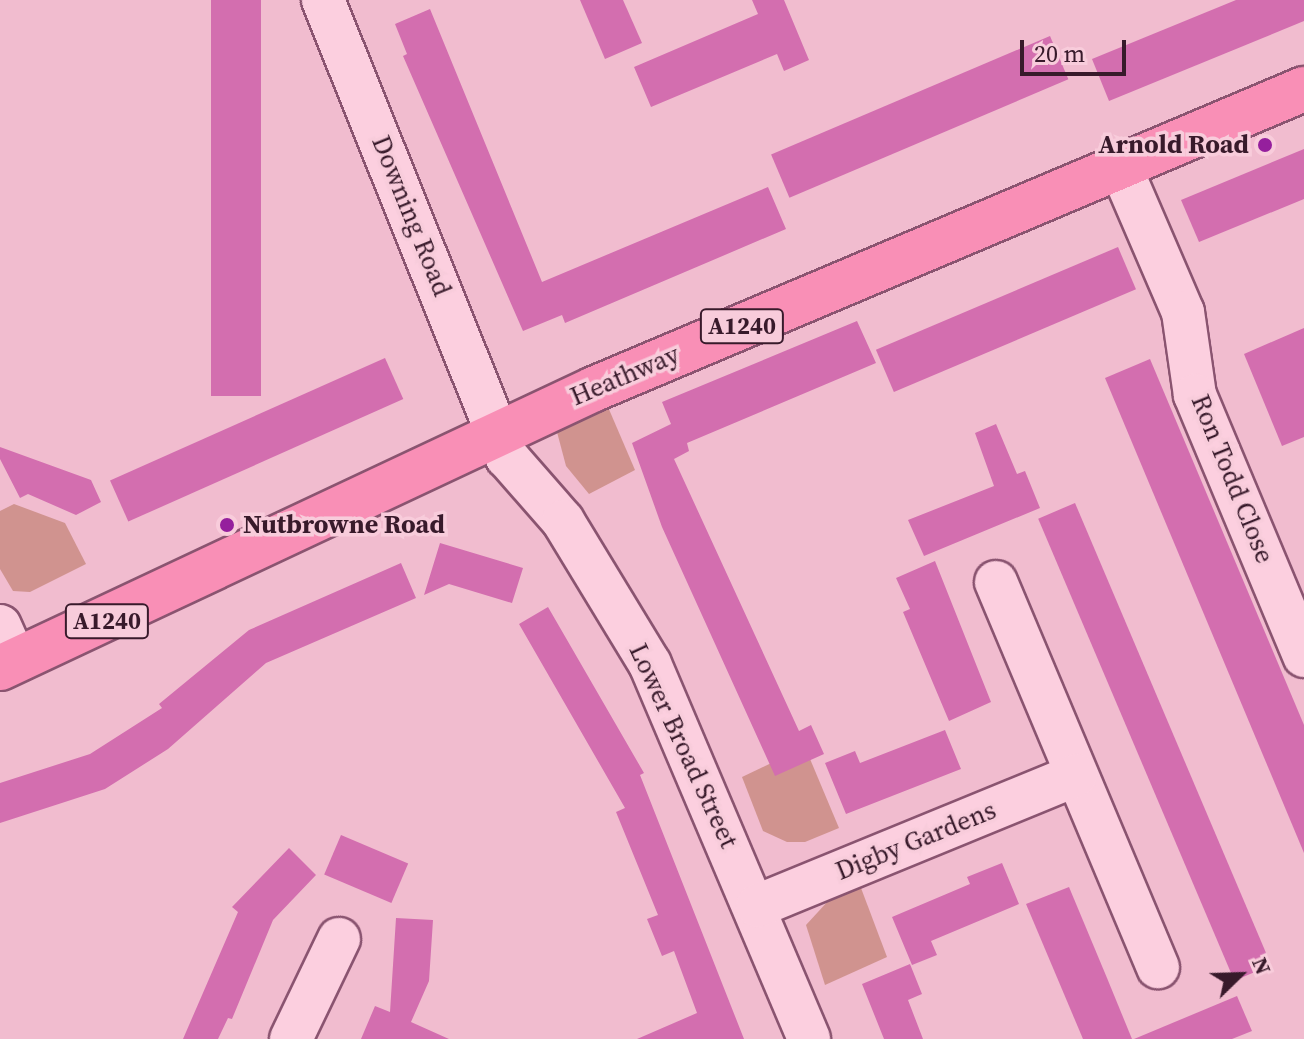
<!DOCTYPE html>
<style>
body{margin:0}
#map{position:relative;width:1304px;height:1039px;overflow:hidden;background:#f1bccf;font-family:"Source Serif 4",serif}
div>[style]{position:absolute}
[style*='--x']{left:calc(var(--x)*1px);top:calc(var(--y)*1px);width:calc(var(--w)*1px);rotate:calc(var(--a)*1deg)}
.green>*{inset:0;background:#d0938f}
.building>*{inset:0;background:#d36eaf;transform-origin:0 0}
.roads{filter:drop-shadow(2px 0 #8a5470) drop-shadow(-2px 0 #8a5470) drop-shadow(0 2px #8a5470) drop-shadow(0 -2px #8a5470)}
.minor>*{height:42px;margin:-21px;padding:0 21px;transform-origin:21px;border-radius:21px;background:#fccfdf}
.major>*{height:44px;margin:-22px;padding:0 22px;transform-origin:22px;border-radius:22px;background:#f98fb6}
.dots>*{width:22px;height:22px;translate:-50% -50%;box-sizing:border-box;border:4px solid #f8ccdb;border-radius:50%}
span{translate:-50% -50%;white-space:nowrap;text-align:center;line-height:1.15;-webkit-text-stroke:7px #f8ccdb;paint-order:stroke}
.shield-label span{padding:2px 6px;background:#f8ccdb;border:2px solid;border-radius:6px;-webkit-text-stroke-width:0}
.shield-label{font-size:24px;color:#381a2b;font-weight:700}
.poi-label{font-size:26px;color:#381a2b;font-weight:700}
.right{translate:-100% -50%;text-align:right}
.left{translate:0 -50%;text-align:left}
.street-label{font-size:26px;color:#381a2b}
.north{position:absolute;left:1200px;top:935px;width:80px;height:80px;-webkit-text-stroke:6px #f8ccdb;paint-order:stroke;rotate:67deg;font-size:22px;font-weight:700;line-height:32px;text-align:center;color:#381a2b}
.north::after{content:'';display:block;margin:auto;width:28px;height:36px;background:#381a2b;clip-path:polygon(50% 0,100% 100%,50% 72%,0 100%)}
.scale{position:absolute;left:1020px;top:40px;width:106px;height:36px;box-sizing:border-box;border:4px solid #381a2b;border-top:0;padding-left:10px;font-size:24px;line-height:28px;white-space:nowrap;color:#381a2b;-webkit-text-stroke:6px #f8ccdb;paint-order:stroke}
</style>
<div id="map">
<div class="green">
<div style="clip-path:polygon(608px 407px,635px 470px,589px 494px,566px 466px,557px 432px)"></div>
<div style="clip-path:polygon(14px 504px,65px 523px,86px 564px,30px 592px,13px 591px,0 569px,0 511px)"></div>
<div style="clip-path:polygon(805px 747px,839px 828px,805px 842px,787px 842px,763px 831px,742px 777px)"></div>
<div style="clip-path:polygon(861px 888px,887px 957px,825px 985px,806px 925px,829px 900px)"></div>
</div>
<div class="building">
<div style="left:211px;top:0;width:50px;height:396px"></div>
<div style="clip-path:polygon(580px 0,623px 0,642px 43px,605px 59px)"></div>
<div style="clip-path:polygon(752px 0,784px 0,809px 60px,784px 71px,777px 54px,651px 107px,634px 67px,758px 14px)"></div>
<div style="clip-path:polygon(1236px 0,1304px 0,1304px 21px,1109px 101px,1092px 59px)"></div>
<div style="clip-path:polygon(430px 9px,542px 282px,768px 187px,786px 229px,565px 323px,562px 315px,523px 331px,403px 56px,407px 54px,395px 24px)"></div>
<div style="left:1050px;top:36px;width:47px;height:303px;rotate:67deg"></div>
<div style="clip-path:polygon(1304px 149px,1304px 199px,1199px 242px,1181px 200px)"></div>
<div style="left:1118px;top:247px;width:46px;height:263px;rotate:67deg"></div>
<div style="clip-path:polygon(857px 321px,876px 363px,687px 443px,689px 451px,674px 459px,799px 731px,811px 725px,824px 754px,775px 776px,662px 527px,632px 443px,671px 424px,662px 402px)"></div>
<div style="clip-path:polygon(1304px 328px,1304px 437px,1282px 446px,1244px 354px)"></div>
<div style="left:385px;top:358px;width:45px;height:301px;rotate:66deg"></div>
<div style="clip-path:polygon(1150px 359px,1304px 725px,1304px 853px,1105px 378px)"></div>
<div style="clip-path:polygon(996px 424px,1017px 474px,1025px 471px,1040px 508px,924px 556px,908px 520px,994px 486px,975px 433px)"></div>
<div style="clip-path:polygon(0 447px,91px 480px,101px 502px,76px 515px,28px 494px,20px 498px,0 459px)"></div>
<div style="left:1075px;top:503px;width:502px;height:40px;rotate:67deg"></div>
<div style="clip-path:polygon(440px 543px,523px 568px,512px 603px,449px 584px,424px 595px)"></div>
<div style="clip-path:polygon(935px 561px,991px 702px,949px 721px,903px 612px,910px 609px,896px 578px)"></div>
<div style="clip-path:polygon(401px 563px,416px 598px,266px 663px,168px 749px,105px 789px,0 823px,0 783px,90px 754px,162px 708px,159px 704px,249px 630px)"></div>
<div style="clip-path:polygon(548px 607px,644px 773px,640px 775px,744px 1039px,637px 1039px,697px 1013px,674px 951px,662px 956px,647px 919px,658px 915px,616px 812px,625px 808px,519px 624px)"></div>
<div style="clip-path:polygon(945px 730px,961px 769px,846px 814px,825px 763px,855px 751px,860px 763px)"></div>
<div style="left:341px;top:835px;width:73px;height:43px;rotate:23deg"></div>
<div style="clip-path:polygon(289px 848px,316px 875px,273px 920px,232px 1019px,228px 1018px,218px 1039px,183px 1039px,238px 912px,232px 907px)"></div>
<div style="clip-path:polygon(1002px 863px,1019px 904px,931px 941px,937px 955px,912px 965px,892px 917px,970px 884px,967px 877px)"></div>
<div style="clip-path:polygon(1069px 887px,1107px 978px,1132px 1039px,1083px 1039px,1026px 904px)"></div>
<div style="clip-path:polygon(396px 918px,433px 920px,429px 981px,411px 1022px,449px 1039px,361px 1039px,375px 1006px,390px 1012px)"></div>
<div style="clip-path:polygon(910px 964px,922px 994px,908px 1000px,923px 1039px,884px 1039px,862px 984px)"></div>
<div style="clip-path:polygon(1237px 996px,1252px 1031px,1232px 1039px,1134px 1039px)"></div>
</div>
<div class="roads">
<div class="minor">
<div style="--x:323;--y:0;--w:493;--a:68.1"></div>
<div style="--x:507;--y:457;--w:85;--a:48.8"></div>
<div style="--x:563;--y:521;--w:167;--a:58.7"></div>
<div style="--x:650;--y:664;--w:407;--a:67"></div>
<div style="--x:1120;--y:166;--w:159;--a:66.7"></div>
<div style="--x:1183;--y:312;--w:84;--a:81.8"></div>
<div style="--x:1195;--y:395;--w:283;--a:67.3"></div>
<div style="--x:996;--y:582;--w:418;--a:67.2"></div>
<div style="--x:0;--y:626;--w:37;--a:66"></div>
<div style="--x:757;--y:906;--w:345;--a:-22.3"></div>
<div style="--x:291;--y:1039;--w:111;--a:-64.4"></div>
</div>
<div class="major">
<div style="--x:0;--y:668;--w:656;--a:-25.16"></div>
<div style="--x:594;--y:389;--w:771;--a:-22.91"></div>
</div>
</div>
<div class="dots">
<div style="left:1265px;top:145px;background:#951f9d"></div>
<div style="left:227px;top:525px;background:#951f9d"></div>
</div>
<div class="shield-label">
<span style="left:742px;top:326px">A1240</span>
<span style="left:107px;top:621px">A1240</span>
</div>
<div class="poi-label">
<span class="right" style="left:1249px;top:145px">Arnold Road</span>
<span class="left" style="left:243px;top:525px">Nutbrowne Road</span>
</div>
<div class="street-label">
<span style="left:411px;top:216px;rotate:68deg">Downing Road</span>
<span style="left:625px;top:376px;rotate:-23deg">Heathway</span>
<span style="left:1232px;top:479px;rotate:68deg">Ron Todd Close</span>
<span style="left:683px;top:746px;rotate:65deg">Lower Broad Street</span>
<span style="left:916px;top:841px;rotate:-22deg">Digby Gardens</span>
</div>
<div class="north">N</div>
<div class="scale">20 m</div>
</div>
